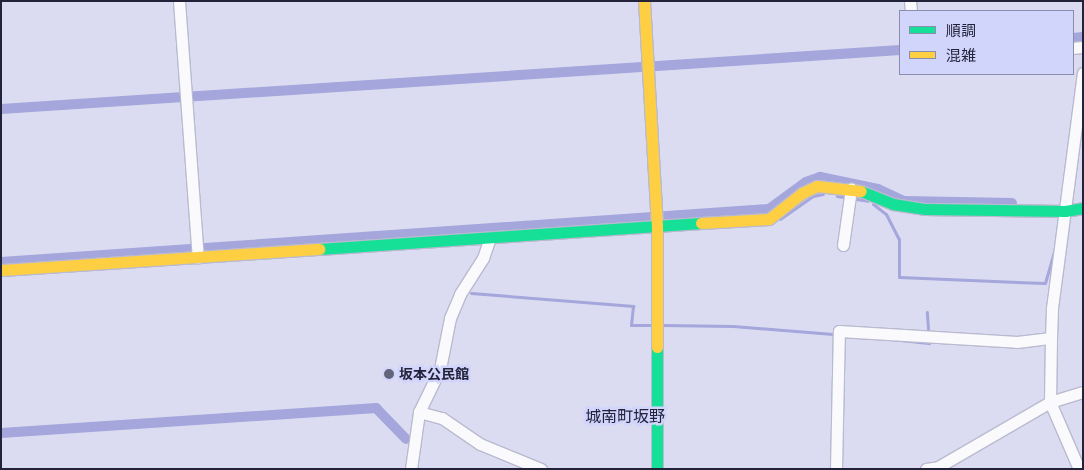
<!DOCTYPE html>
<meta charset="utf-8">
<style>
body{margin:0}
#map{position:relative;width:1084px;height:470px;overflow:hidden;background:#dbdcf1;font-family:"Golos Text","Noto Sans JP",sans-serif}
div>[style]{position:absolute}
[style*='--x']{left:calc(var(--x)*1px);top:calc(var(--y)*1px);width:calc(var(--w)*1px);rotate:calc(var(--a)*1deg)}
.stream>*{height:3px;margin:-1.5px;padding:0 1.5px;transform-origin:1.5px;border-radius:1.5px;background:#a4a6dc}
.canal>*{height:10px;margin:-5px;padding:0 5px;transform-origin:5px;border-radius:5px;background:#a4a6dc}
.roads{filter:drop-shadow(1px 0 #b9bacf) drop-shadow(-1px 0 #b9bacf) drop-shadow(0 1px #b9bacf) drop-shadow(0 -1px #b9bacf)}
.street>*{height:11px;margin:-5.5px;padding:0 5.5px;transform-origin:5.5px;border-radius:5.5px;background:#fafafd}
.fast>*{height:11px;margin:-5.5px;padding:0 5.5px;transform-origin:5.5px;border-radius:5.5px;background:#16e098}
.slow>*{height:11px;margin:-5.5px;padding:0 5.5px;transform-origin:5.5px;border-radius:5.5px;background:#ffcf43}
.dots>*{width:14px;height:14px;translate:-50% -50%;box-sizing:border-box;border:2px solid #d1d4fb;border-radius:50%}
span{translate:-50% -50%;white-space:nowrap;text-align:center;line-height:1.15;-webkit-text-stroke:5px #d1d4fb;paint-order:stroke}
.poi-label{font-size:14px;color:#22233b;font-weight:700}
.left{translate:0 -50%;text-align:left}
.quarter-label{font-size:16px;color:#22233b}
.frame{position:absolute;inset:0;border:2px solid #22233b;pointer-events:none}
.legend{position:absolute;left:899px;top:10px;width:175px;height:65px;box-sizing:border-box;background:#d1d4fb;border:1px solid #8b8dae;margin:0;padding:6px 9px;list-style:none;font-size:15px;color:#22233b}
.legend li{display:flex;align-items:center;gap:10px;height:25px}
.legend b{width:25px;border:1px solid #8b8dae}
</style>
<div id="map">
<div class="stream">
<div style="--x:837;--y:196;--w:31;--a:9"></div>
<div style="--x:873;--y:204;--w:16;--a:38"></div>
<div style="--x:886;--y:214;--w:28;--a:63"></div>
<div style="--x:899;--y:239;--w:38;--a:90"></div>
<div style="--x:899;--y:277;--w:146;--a:2.4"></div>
<div style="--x:1045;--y:283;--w:36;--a:-74"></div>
<div style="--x:780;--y:219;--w:40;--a:-34.9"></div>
<div style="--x:813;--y:196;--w:10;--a:-11"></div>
<div style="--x:471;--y:293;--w:163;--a:4.6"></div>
<div style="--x:633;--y:306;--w:19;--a:96"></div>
<div style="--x:631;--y:325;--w:21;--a:0"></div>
<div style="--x:661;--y:325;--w:72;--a:0.8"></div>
<div style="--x:733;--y:326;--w:100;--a:4.6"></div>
<div style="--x:900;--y:340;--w:29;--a:6"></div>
<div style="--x:929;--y:343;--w:31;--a:-94"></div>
</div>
<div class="canal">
<div style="--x:1073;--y:38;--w:10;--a:-6"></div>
<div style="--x:1;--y:109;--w:901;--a:-3.75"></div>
<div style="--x:1;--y:262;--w:770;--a:-3.95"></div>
<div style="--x:769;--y:209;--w:46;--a:-36.1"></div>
<div style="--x:806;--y:182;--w:15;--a:-20"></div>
<div style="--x:820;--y:177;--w:59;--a:11.7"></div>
<div style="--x:878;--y:189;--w:29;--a:25"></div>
<div style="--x:904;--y:201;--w:108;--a:1.1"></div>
<div style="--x:1;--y:433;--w:376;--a:-3.8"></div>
<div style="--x:376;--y:408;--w:43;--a:45.9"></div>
</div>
<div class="roads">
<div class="street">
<div style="--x:179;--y:1;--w:257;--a:85.8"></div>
<div style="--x:910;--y:1;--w:10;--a:84"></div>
<div style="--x:1073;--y:48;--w:10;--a:-6"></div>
<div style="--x:843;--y:245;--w:57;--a:-81.9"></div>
<div style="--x:419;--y:412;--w:24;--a:15"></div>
<div style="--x:442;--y:418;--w:46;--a:34.4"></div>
<div style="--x:480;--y:444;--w:66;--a:22.3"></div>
<div style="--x:411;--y:469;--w:58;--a:-82"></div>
<div style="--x:419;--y:412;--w:48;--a:-64"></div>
<div style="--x:440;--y:369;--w:52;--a:-78.9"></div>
<div style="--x:450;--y:318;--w:26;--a:-67"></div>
<div style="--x:460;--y:294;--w:43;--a:-57.4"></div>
<div style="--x:483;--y:258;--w:21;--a:-71"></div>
<div style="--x:836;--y:469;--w:138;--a:-88.8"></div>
<div style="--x:839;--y:331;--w:178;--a:3.5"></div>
<div style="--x:1017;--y:342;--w:34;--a:-7"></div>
<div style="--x:926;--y:469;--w:12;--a:-9"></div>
<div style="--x:938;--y:467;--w:129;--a:-30.1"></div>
<div style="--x:1050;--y:402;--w:34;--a:-17"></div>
<div style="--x:1079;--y:469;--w:73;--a:-113.4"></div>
<div style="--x:1050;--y:402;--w:64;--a:-89.1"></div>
<div style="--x:1051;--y:338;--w:30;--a:-88"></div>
<div style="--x:1052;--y:308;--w:237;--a:-82.5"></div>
</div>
<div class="fast">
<div style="--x:861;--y:191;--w:35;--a:22"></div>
<div style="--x:893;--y:204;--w:31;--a:9"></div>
<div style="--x:924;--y:209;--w:141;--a:0.8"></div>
<div style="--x:1065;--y:211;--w:18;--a:-9"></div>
<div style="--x:319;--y:249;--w:383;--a:-3.9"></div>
<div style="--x:657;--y:347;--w:122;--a:90"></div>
</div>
<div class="slow">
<div style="--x:644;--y:1;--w:224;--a:86.7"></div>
<div style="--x:657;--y:225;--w:122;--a:90"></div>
<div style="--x:701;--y:223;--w:68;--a:-3.4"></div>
<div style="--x:769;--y:219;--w:42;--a:-38.2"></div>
<div style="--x:802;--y:193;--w:17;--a:-25"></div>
<div style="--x:817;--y:186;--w:44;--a:6.5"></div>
<div style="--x:1;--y:270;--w:319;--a:-3.8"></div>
</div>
</div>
<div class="dots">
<div style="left:389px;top:374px;background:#63647b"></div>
</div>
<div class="poi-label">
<span class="left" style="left:399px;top:374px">坂本公民館</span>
</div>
<div class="quarter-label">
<span style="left:625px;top:416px">城南町坂野</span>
</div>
<div class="frame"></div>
<ul class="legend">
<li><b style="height:6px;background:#16e098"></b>順調</li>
<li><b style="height:6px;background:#ffcf43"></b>混雑</li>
</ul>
</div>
